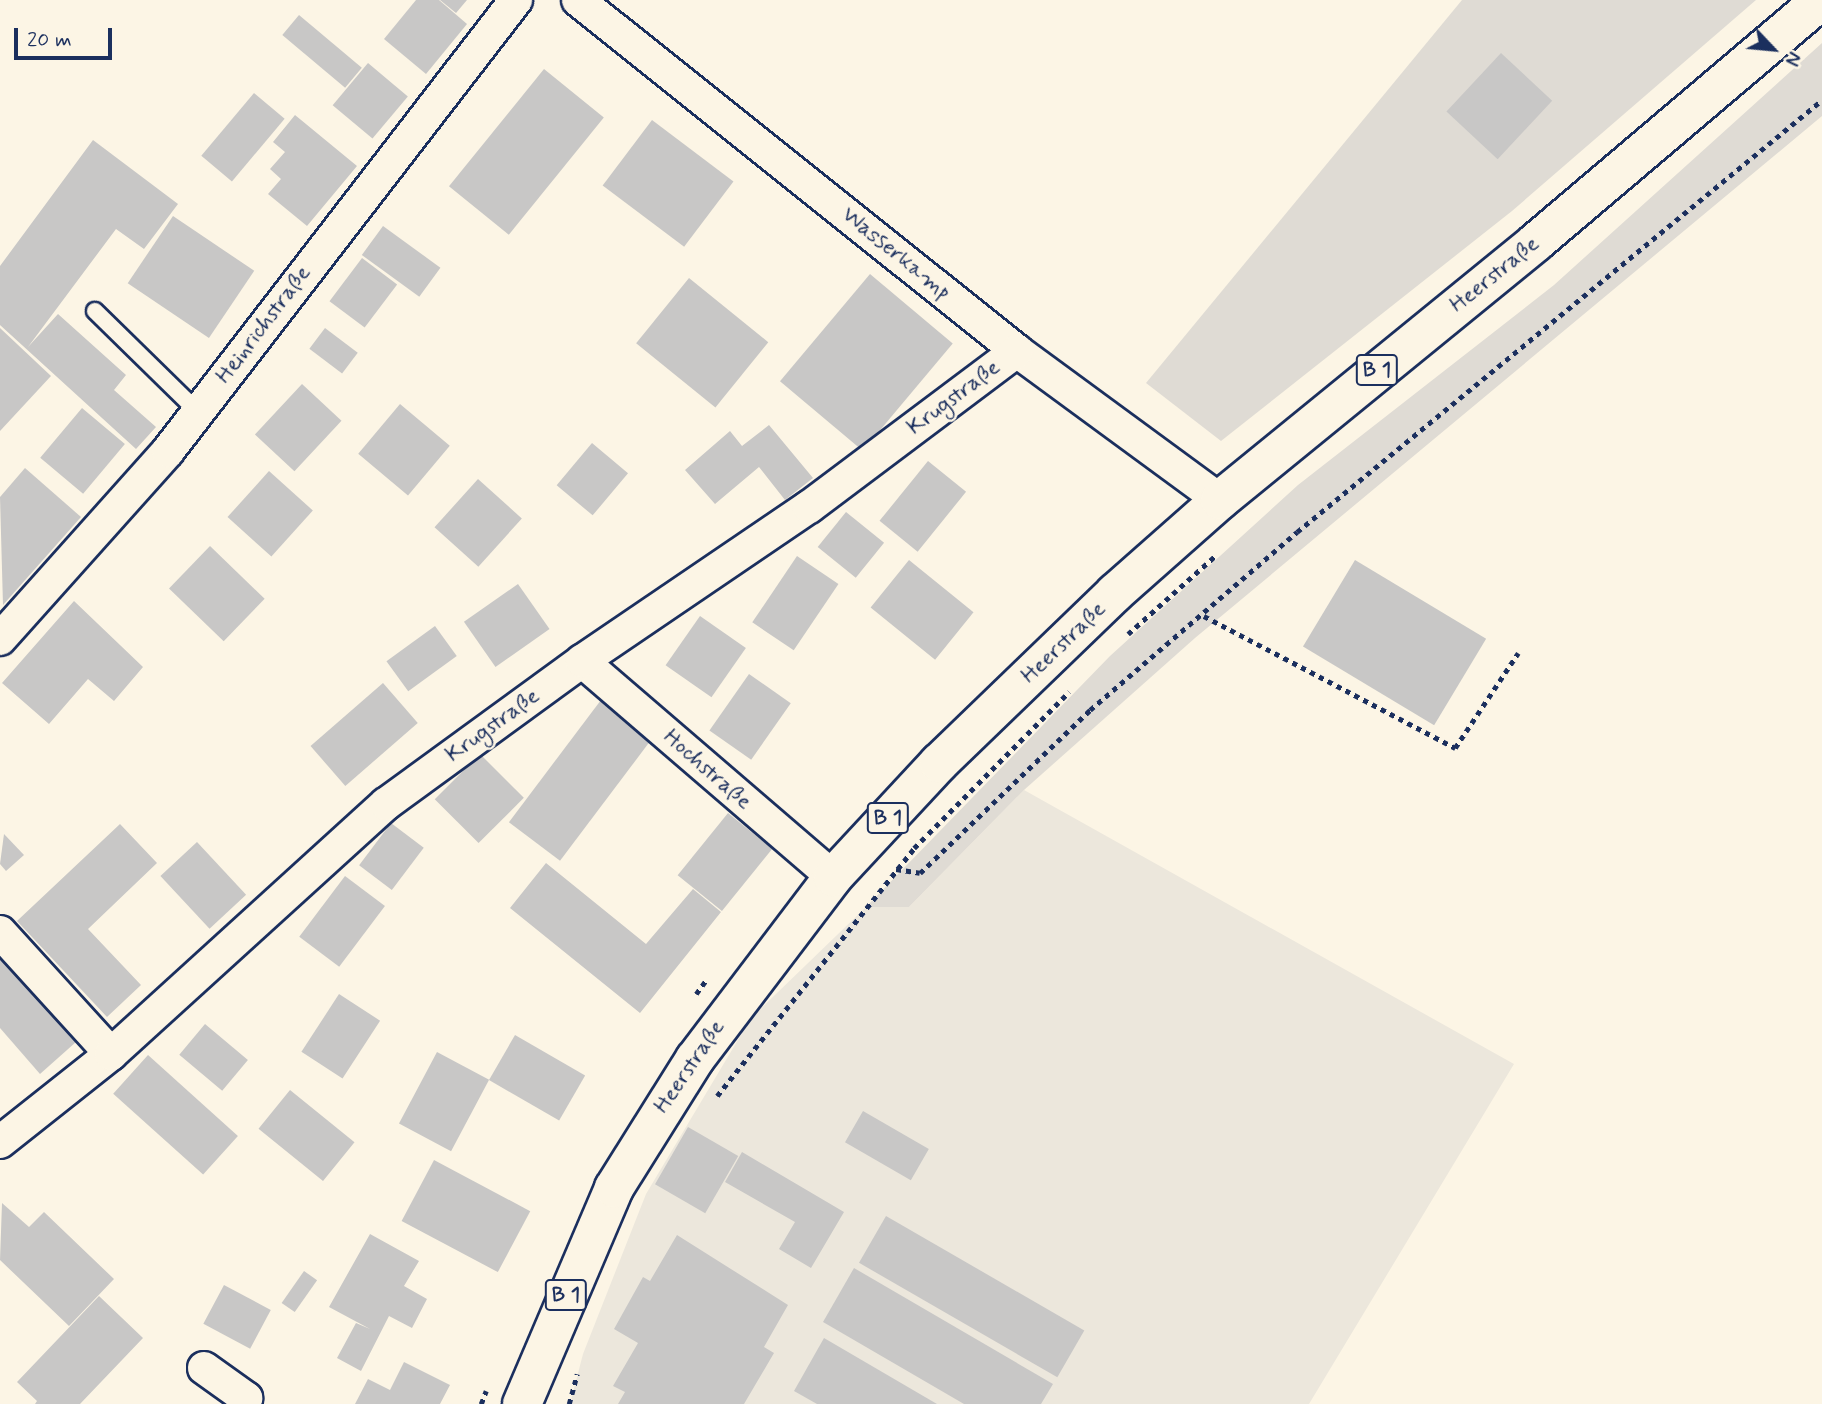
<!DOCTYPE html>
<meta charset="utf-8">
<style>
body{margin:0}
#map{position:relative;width:1822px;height:1404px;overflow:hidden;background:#fcf5e5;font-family:Mynerve,sans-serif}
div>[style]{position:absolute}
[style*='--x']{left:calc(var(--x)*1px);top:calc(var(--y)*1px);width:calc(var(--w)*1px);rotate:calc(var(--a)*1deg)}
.built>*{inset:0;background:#ece7dc}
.green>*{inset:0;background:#dfdbd4}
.building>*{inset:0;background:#c8c7c6;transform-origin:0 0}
.path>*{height:4.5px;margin-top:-2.25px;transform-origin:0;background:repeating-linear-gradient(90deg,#1b2f5e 0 5px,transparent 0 10px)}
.roads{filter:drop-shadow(2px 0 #1b2f5e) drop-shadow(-2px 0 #1b2f5e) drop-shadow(0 2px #1b2f5e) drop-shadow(0 -2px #1b2f5e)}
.lane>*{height:16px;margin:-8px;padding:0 8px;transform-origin:8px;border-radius:8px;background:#fcf5e5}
.street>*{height:32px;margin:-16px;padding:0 16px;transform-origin:16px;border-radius:16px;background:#fcf5e5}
.primary>*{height:38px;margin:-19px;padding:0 19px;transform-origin:19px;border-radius:19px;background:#fcf5e5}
span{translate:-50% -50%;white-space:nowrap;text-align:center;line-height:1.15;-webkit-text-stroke:5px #fcf5e5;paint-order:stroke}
.shield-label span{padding:2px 5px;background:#fcf5e5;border:2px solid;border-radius:5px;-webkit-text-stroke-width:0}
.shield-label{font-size:21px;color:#1b2f5e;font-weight:700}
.street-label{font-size:23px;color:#1b2f5e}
.north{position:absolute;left:1738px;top:14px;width:70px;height:70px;-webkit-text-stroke:5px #fcf5e5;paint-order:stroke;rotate:116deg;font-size:19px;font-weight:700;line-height:28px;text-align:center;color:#1b2f5e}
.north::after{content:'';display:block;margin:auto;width:24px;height:32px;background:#1b2f5e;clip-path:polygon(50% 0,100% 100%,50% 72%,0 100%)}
.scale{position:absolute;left:14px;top:28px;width:98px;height:32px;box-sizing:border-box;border:4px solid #1b2f5e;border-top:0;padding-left:9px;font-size:21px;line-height:24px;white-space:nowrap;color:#1b2f5e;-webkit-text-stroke:5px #fcf5e5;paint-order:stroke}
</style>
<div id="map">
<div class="built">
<div style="clip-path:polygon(1024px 790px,1514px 1064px,1309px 1404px,570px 1404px,583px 1354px,646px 1194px,751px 1018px,866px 907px,909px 907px)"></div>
</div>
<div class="green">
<div style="clip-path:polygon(1462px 0,1756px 0,1512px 211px,1221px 441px,1146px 383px)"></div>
<div style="clip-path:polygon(1822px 43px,1822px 116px,1195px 638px,1024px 790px,909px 907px,866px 907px,1110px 656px,1298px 485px,1554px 285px)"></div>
</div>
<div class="building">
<div style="clip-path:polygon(416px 0,439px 0,467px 24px,426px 74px,384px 39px)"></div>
<div style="clip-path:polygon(440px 0,467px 0,456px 13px)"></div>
<div style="left:299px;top:15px;width:82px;height:26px;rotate:40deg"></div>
<div style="left:1501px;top:53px;width:70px;height:80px;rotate:43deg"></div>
<div style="left:368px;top:63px;width:52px;height:55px;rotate:40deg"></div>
<div style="left:544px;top:69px;width:77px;height:151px;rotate:39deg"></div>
<div style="left:254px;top:93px;width:40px;height:82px;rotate:40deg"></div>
<div style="clip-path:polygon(295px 115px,357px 166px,307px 226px,268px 194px,281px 179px,270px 169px,285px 152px,273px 142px)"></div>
<div style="left:652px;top:120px;width:102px;height:82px;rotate:37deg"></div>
<div style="clip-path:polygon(93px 140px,178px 204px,144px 249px,116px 229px,28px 347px,58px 314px,126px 375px,114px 390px,156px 427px,136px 449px,0 325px,0 266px)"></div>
<div style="left:173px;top:216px;width:98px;height:81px;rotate:34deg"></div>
<div style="left:383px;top:226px;width:71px;height:36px;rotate:36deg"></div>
<div style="left:362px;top:258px;width:44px;height:54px;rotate:37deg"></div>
<div style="left:870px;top:274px;width:108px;height:140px;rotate:40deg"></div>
<div style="left:689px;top:278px;width:102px;height:84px;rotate:39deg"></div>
<div style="clip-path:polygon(0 328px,51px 376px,0 431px)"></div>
<div style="left:325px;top:328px;width:41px;height:26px;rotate:37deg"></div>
<div style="left:302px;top:384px;width:54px;height:69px;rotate:43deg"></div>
<div style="left:400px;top:404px;width:65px;height:65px;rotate:40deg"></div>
<div style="left:82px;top:408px;width:56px;height:65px;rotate:40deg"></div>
<div style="clip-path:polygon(769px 425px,813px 478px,785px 500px,759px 467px,715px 504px,685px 470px,730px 431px,742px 446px)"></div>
<div style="left:592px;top:443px;width:47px;height:55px;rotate:40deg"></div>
<div style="left:928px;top:461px;width:49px;height:77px;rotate:39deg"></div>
<div style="clip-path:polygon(25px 468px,81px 517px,3px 605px,0 497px)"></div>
<div style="left:269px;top:471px;width:59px;height:62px;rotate:42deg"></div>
<div style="left:478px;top:479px;width:59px;height:65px;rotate:42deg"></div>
<div style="left:846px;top:512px;width:49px;height:45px;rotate:39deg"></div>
<div style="left:210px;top:546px;width:76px;height:59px;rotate:44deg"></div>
<div style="left:797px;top:556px;width:50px;height:80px;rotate:34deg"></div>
<div style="left:909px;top:560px;width:83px;height:61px;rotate:39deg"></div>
<div style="left:1355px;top:560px;width:153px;height:101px;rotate:31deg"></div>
<div style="left:518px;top:584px;width:55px;height:66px;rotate:55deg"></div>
<div style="clip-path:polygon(74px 601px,143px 667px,114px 701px,88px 679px,49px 724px,2px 683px)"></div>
<div style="left:700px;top:616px;width:56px;height:60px;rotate:35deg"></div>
<div style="left:435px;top:626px;width:37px;height:60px;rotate:54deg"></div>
<div style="left:749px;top:674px;width:51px;height:69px;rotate:35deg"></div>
<div style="left:383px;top:683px;width:53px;height:96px;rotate:49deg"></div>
<div style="left:601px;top:700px;width:64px;height:153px;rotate:37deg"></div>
<div style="left:480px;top:754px;width:62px;height:64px;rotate:45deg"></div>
<div style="left:728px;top:813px;width:57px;height:80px;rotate:39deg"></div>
<div style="left:391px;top:823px;width:41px;height:53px;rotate:37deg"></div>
<div style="clip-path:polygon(120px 824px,157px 863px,88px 929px,141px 985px,107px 1017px,17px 921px)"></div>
<div style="clip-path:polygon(4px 834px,24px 855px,6px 871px,0 864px)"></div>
<div style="left:197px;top:842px;width:72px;height:50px;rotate:47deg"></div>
<div style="clip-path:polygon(546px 863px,646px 944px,693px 889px,721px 912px,640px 1013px,510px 908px)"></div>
<div style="left:345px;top:876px;width:50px;height:76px;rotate:37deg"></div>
<div style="clip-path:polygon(0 955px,76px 1042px,40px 1074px,0 1028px)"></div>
<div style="left:339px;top:994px;width:49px;height:69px;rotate:33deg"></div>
<div style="left:205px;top:1024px;width:56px;height:40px;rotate:40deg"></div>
<div style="left:515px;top:1035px;width:81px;height:52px;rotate:30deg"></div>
<div style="left:437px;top:1052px;width:59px;height:81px;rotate:28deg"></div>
<div style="left:148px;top:1055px;width:121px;height:52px;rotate:42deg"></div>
<div style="left:290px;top:1090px;width:83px;height:50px;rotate:39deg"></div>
<div style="left:863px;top:1111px;width:76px;height:36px;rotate:30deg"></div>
<div style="left:688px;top:1127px;width:58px;height:66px;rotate:30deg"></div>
<div style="clip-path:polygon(742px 1152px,844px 1212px,811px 1268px,779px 1249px,795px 1222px,725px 1182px)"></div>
<div style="left:434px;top:1160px;width:109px;height:69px;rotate:28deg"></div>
<div style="clip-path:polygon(2px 1203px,29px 1227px,44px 1212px,114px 1279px,69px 1326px,0 1260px)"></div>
<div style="left:886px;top:1216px;width:229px;height:54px;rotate:30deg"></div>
<div style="clip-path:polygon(370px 1234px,419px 1261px,404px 1286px,427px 1299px,412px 1328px,389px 1316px,361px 1371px,337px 1358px,356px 1323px,370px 1329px,329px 1307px)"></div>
<div style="clip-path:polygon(677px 1235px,788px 1305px,764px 1347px,774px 1353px,744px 1404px,618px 1404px,625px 1392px,613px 1386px,638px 1343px,614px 1329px,643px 1277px,650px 1281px)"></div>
<div style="clip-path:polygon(854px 1268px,1053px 1384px,1041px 1404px,964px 1404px,823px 1322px)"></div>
<div style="left:304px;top:1271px;width:16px;height:39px;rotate:35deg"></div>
<div style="left:224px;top:1285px;width:53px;height:44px;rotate:28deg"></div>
<div style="clip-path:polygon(99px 1296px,143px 1338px,80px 1404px,35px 1404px,37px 1401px,17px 1382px)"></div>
<div style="clip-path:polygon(824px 1338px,937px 1404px,817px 1404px,794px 1391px)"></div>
<div style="clip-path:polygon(404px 1362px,450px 1385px,440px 1404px,355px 1404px,368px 1379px,390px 1390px)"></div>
</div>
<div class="path">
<div style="--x:1204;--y:616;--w:284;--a:27.7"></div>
<div style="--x:1455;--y:748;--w:114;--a:-56.4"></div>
<div style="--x:1128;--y:634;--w:117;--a:-41.9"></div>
<div style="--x:896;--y:869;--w:24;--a:9"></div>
<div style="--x:920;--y:873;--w:236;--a:-43.8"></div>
<div style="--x:1090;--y:710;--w:273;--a:-40.7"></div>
<div style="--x:1297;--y:532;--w:680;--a:-39.45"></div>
<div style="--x:696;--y:994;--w:19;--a:-54"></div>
<div style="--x:717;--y:1096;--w:317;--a:-51.5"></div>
<div style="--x:914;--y:848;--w:220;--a:-45.2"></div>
<div style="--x:481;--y:1404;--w:14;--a:-69"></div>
<div style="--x:569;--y:1404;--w:31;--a:-75"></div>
</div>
<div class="roads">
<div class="lane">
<div style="--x:95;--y:311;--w:144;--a:44.4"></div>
</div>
<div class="street">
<div style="--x:578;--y:0;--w:562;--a:38.64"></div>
<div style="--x:1017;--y:351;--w:252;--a:36.3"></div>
<div style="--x:0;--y:639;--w:252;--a:-48.2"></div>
<div style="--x:168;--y:451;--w:570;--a:-52.35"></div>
<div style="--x:582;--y:661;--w:331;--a:40.7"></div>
<div style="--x:0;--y:932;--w:165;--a:47.7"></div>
<div style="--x:0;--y:1142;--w:142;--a:-38.4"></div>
<div style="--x:111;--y:1054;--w:372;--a:-42.3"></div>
<div style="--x:386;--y:804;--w:243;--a:-36.1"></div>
<div style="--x:582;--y:661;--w:274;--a:-34.2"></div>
<div style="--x:809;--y:507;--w:260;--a:-36.9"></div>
<div style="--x:204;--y:1368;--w:52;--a:35.5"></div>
<div style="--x:246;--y:1398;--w:7;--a:117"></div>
</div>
<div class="primary">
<div style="--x:522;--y:1404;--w:235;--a:-66.9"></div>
<div style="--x:614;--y:1188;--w:152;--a:-57.9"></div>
<div style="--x:695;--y:1059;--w:228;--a:-52.8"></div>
<div style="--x:833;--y:877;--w:156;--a:-47.1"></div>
<div style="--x:939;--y:763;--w:245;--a:-44"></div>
<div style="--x:1115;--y:593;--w:140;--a:-41.5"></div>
<div style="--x:1220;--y:500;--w:408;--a:-39.2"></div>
<div style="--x:1536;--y:242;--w:374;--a:-40.3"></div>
</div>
</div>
<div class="shield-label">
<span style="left:1377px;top:370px">B 1</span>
<span style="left:888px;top:818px">B 1</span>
<span style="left:566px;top:1295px">B 1</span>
</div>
<div class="street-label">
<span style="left:896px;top:254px;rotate:39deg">Wasserkamp</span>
<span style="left:1495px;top:275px;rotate:-39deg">Heerstraße</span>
<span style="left:264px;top:325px;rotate:-53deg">Heinrichstraße</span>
<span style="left:954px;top:398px;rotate:-37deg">Krugstraße</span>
<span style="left:1064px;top:643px;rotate:-44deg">Heerstraße</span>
<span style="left:493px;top:726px;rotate:-36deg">Krugstraße</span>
<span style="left:707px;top:770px;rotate:41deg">Hochstraße</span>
<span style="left:690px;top:1067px;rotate:-56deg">Heerstraße</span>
</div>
<div class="north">N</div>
<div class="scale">20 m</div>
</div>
